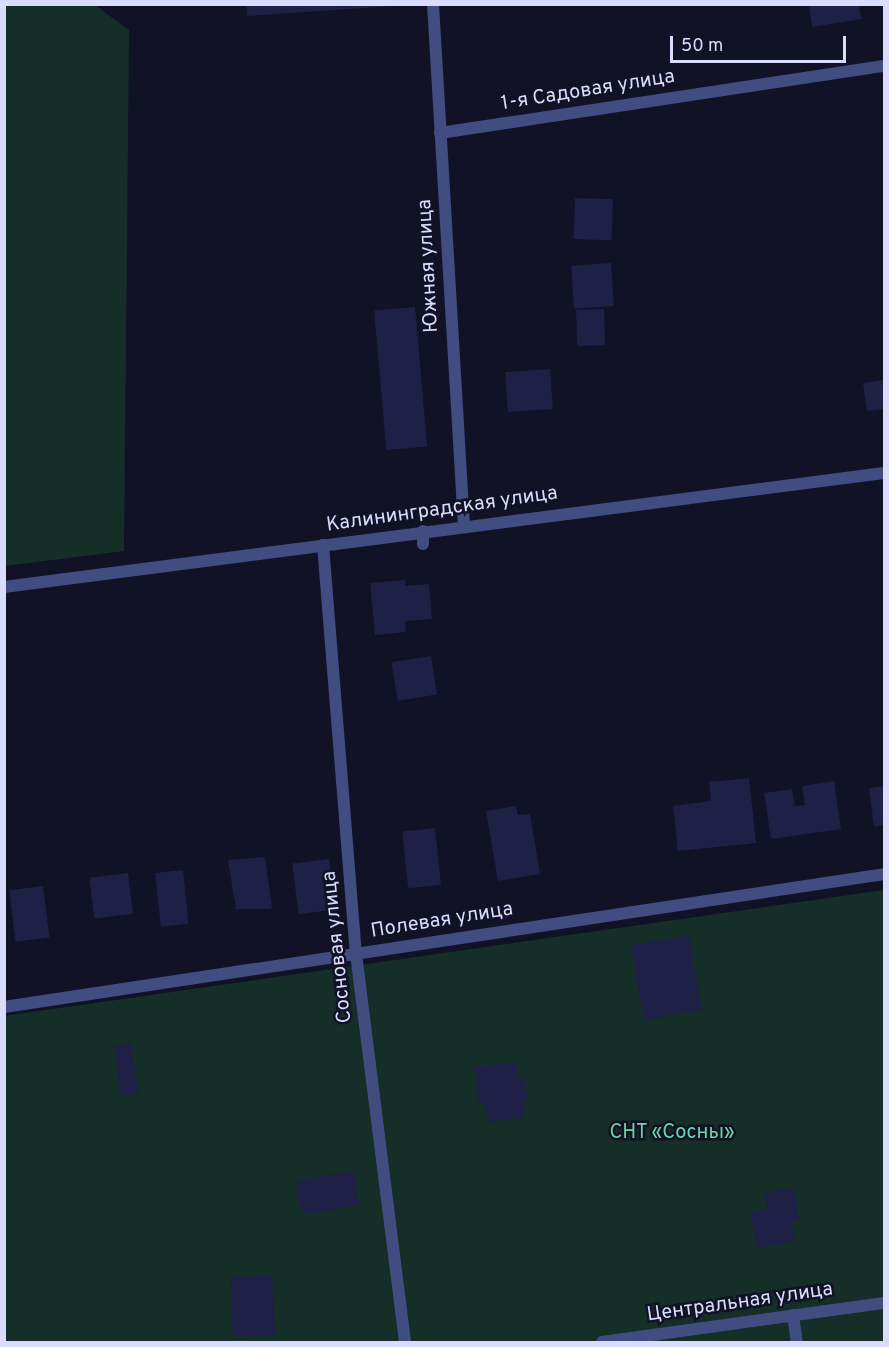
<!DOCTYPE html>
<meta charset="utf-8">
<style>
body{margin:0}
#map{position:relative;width:889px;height:1347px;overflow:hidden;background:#111225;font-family:Overpass,sans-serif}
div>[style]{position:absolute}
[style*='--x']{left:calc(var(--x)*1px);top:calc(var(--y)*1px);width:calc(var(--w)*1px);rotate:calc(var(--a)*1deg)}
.green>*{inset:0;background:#152f28}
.building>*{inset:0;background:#1f2045;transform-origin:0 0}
.service>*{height:12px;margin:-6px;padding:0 6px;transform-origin:6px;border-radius:6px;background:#414c80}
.minor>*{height:12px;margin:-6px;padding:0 6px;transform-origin:6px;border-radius:6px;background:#414c80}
.tertiary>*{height:12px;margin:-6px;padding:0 6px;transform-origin:6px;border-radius:6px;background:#414c80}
span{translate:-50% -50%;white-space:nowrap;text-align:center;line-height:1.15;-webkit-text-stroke:5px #111225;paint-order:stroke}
.street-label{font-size:20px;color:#d9dcfc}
.park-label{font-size:20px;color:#6bd6a4}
.frame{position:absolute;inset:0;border:6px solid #d9dcfc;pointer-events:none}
.scale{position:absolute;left:670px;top:36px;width:176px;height:27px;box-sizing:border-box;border:3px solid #d9dcfc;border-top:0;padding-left:8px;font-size:18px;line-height:21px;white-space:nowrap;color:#d9dcfc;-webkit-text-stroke:4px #111225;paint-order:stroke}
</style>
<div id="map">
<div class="green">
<div style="clip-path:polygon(4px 5px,95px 5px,129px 30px,124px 551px,5px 566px)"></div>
<div style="clip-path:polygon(884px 890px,884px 1342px,5px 1342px,4px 1016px)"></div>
</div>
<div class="building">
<div style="clip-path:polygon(246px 4px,393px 4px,393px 6px,247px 16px)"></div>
<div style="clip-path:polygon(809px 4px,859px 4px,861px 19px,812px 27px)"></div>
<div style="left:575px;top:198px;width:38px;height:41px;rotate:2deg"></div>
<div style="left:611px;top:263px;width:43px;height:40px;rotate:86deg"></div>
<div style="left:415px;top:307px;width:140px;height:41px;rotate:85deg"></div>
<div style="left:604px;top:309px;width:36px;height:28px;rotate:88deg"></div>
<div style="left:550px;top:369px;width:40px;height:45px;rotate:86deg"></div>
<div style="clip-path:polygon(884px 380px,884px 409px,867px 411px,863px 383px)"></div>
<div style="clip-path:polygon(405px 580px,405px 586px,429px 584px,432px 619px,405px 621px,406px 632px,375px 635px,370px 583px)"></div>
<div style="left:431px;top:656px;width:39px;height:40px;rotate:81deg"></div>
<div style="clip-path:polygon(749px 778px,756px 843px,678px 851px,673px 806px,711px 801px,709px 782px)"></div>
<div style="clip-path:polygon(834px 781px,841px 829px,771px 839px,764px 793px,792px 789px,795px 806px,805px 805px,802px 786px)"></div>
<div style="clip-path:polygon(884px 786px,884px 825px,874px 827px,869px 788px)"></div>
<div style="clip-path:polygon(516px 806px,518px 815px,530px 814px,540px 874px,498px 881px,486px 811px)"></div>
<div style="left:435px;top:828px;width:57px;height:33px;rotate:84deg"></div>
<div style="clip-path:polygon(265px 857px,272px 909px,236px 909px,228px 860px)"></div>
<div style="left:329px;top:859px;width:51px;height:37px;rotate:83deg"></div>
<div style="left:183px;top:870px;width:54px;height:28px;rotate:84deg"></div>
<div style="left:128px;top:873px;width:41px;height:39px;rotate:83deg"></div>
<div style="left:43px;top:886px;width:52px;height:34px;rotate:83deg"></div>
<div style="left:689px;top:935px;width:76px;height:59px;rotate:80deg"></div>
<div style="left:132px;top:1043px;width:51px;height:18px;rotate:83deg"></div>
<div style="clip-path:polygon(516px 1063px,518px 1077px,524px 1078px,528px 1099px,523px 1101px,524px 1117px,488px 1122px,485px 1103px,479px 1103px,474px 1067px)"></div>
<div style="clip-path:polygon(354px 1171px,359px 1205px,306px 1214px,300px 1209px,295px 1186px,304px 1179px)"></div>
<div style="clip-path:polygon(794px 1188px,799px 1220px,791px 1221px,795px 1242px,756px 1248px,751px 1212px,767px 1209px,765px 1192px)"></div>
<div style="left:272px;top:1275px;width:60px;height:42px;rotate:87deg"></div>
</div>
<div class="service">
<div style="--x:423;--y:531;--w:13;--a:90"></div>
<div style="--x:323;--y:545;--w:410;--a:85.4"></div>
<div style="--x:356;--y:954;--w:391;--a:82.8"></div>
<div style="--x:793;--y:1315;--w:27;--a:82"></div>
<div style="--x:602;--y:1342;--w:285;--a:-7.9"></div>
</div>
<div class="minor">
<div style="--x:433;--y:4;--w:523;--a:86.6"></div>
<div style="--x:440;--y:133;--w:449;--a:-8.6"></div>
<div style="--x:4;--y:1007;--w:890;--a:-8.59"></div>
</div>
<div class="tertiary">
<div style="--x:4;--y:587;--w:887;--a:-7.38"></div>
</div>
<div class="street-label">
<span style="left:588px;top:91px;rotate:-9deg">1-я Садовая улица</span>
<span style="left:429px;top:266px;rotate:-93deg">Южная улица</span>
<span style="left:442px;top:510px;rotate:-8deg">Калининградская улица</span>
<span style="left:442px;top:921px;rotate:-9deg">Полевая улица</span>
<span style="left:338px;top:947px;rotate:-96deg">Сосновая улица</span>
<span style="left:740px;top:1303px;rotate:-8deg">Центральная улица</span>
</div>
<div class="park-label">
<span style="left:672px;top:1133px">СНТ «Сосны»</span>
</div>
<div class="frame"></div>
<div class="scale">50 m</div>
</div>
